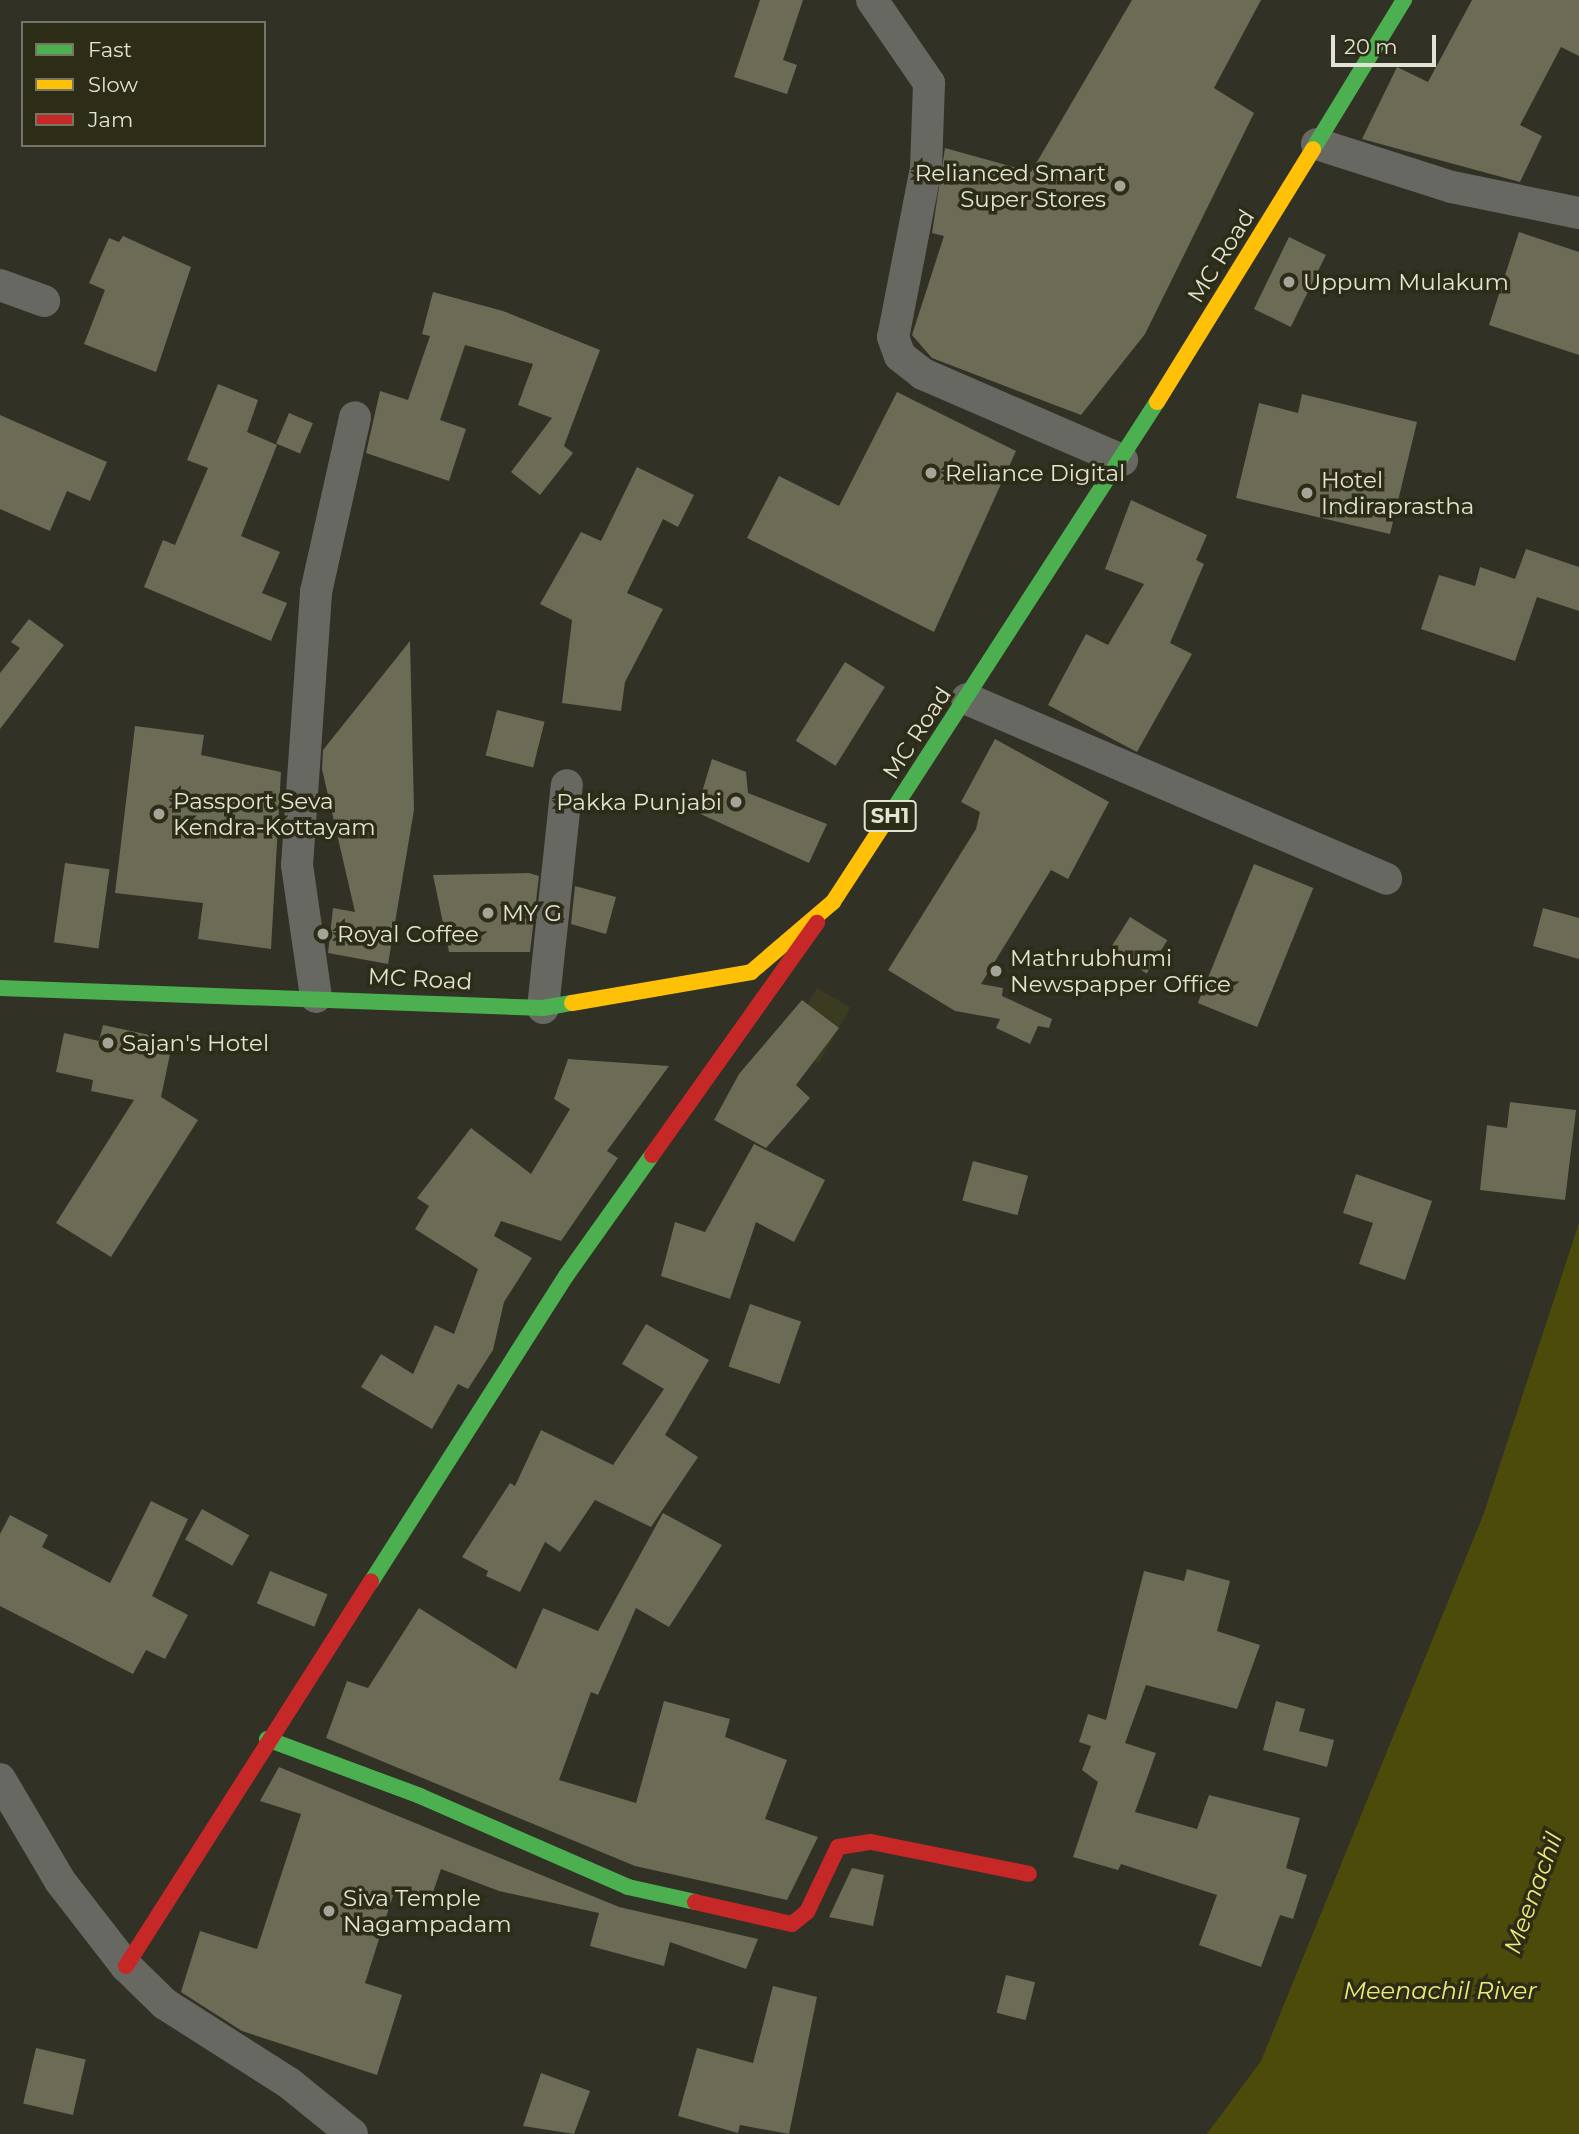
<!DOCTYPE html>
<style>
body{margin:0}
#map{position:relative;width:1579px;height:2134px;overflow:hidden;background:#313126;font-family:Montserrat,sans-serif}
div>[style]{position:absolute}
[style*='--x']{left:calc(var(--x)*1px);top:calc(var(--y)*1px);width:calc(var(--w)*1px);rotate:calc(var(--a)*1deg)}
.built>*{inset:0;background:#3b3b22;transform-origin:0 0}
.water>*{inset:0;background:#4d4b0a}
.building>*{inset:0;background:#6b6b56;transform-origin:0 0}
.street>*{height:32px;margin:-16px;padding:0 16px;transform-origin:16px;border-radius:16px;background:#686863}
.fast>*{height:16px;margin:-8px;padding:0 8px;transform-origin:8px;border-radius:8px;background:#4caf50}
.slow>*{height:16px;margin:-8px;padding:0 8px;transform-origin:8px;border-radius:8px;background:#ffc107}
.jam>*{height:16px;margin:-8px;padding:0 8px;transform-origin:8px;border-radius:8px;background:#c62828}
.dots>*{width:19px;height:19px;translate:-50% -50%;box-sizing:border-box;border:4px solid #2c2c17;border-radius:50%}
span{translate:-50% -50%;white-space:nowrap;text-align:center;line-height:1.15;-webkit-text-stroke:7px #2c2c17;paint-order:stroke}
.shield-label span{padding:2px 5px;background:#2c2c17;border:2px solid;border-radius:5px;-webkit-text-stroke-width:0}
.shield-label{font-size:21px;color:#e2e2d5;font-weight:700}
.poi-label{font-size:23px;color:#e2e2d5}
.right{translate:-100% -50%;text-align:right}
.left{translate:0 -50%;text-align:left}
.street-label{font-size:23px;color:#e2e2d5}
.water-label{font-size:24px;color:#edea78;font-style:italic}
.legend{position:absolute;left:21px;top:21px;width:245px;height:126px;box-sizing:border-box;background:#2c2c17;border:2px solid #757563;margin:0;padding:9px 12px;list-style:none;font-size:21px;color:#e2e2d5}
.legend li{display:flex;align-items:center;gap:14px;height:35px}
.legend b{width:35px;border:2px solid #757563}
.scale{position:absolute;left:1331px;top:35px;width:105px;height:32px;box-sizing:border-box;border:4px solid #e2e2d5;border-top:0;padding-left:9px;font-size:21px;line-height:24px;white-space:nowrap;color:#e2e2d5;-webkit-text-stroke:5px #2c2c17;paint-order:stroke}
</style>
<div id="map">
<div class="built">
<div style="left:817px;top:988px;width:39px;height:65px;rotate:30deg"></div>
</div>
<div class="water">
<div style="clip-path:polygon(1579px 1223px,1579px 2134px,1207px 2134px,1261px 2061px,1484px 1513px)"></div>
</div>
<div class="building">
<div style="clip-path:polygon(760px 0,803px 0,783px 60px,797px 65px,787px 94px,734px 77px)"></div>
<div style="clip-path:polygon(1132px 0,1261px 0,1214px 88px,1254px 113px,1145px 334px,1081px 415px,932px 358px,912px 335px,944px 236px,932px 233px,945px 148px,1031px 172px)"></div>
<div style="clip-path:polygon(1472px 0,1579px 0,1579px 56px,1561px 47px,1520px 125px,1542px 136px,1520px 182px,1362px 139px,1397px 67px,1428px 82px)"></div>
<div style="clip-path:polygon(1519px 232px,1579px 252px,1579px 355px,1489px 325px)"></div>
<div style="clip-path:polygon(123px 236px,191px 267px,156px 372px,84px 344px,105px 290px,89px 283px,109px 238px,119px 242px)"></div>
<div style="left:1289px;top:237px;width:41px;height:80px;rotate:26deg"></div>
<div style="clip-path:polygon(433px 292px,503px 311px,600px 350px,564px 446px,573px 453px,540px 495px,511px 472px,552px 418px,518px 405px,533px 364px,465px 345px,440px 420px,466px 429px,449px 481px,366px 453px,380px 391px,408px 400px,430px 336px,422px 334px)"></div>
<div style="clip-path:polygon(218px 384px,258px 400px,247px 432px,277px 445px,241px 536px,280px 552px,262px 593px,287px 603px,271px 641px,144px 587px,163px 540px,175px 545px,208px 468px,187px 460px)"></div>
<div style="clip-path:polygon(897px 392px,1016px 451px,934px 632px,747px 538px,779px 476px,839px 506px)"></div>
<div style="clip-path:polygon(1302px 394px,1417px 422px,1390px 534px,1236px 498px,1259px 403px,1298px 413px)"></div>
<div style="left:289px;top:413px;width:26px;height:33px;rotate:23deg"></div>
<div style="clip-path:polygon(0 415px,107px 462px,90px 501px,67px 491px,50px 531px,0 509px)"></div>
<div style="clip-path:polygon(637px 467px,694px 495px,678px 527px,663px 519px,627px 593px,663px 609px,625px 682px,621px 711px,562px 703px,572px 620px,540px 604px,581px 532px,601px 541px)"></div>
<div style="clip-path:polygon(1131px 500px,1207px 535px,1196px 560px,1204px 564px,1170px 643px,1192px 654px,1137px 752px,1048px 705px,1086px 634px,1108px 645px,1144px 584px,1105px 569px)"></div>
<div style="clip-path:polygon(1526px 549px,1579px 567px,1579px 611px,1537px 597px,1515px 661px,1421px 629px,1439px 575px,1475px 586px,1480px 567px,1515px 579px)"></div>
<div style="clip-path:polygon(29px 619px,64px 645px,0 729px,0 673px,20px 648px,11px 642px)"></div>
<div style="clip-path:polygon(410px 641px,414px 810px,388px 964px,328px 953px,333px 908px,355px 912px,322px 769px,323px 750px)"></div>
<div style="left:845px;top:662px;width:47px;height:93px;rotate:32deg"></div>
<div style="left:497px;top:710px;width:49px;height:47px;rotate:14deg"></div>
<div style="clip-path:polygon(135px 726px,204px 735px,201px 755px,281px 772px,271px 949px,198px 939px,203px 903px,115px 893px)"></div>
<div style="clip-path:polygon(995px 739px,1109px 802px,1068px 879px,1051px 870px,981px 984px,1003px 988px,1002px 996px,1052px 1019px,1049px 1028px,1038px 1026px,1030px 1044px,996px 1028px,1000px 1019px,955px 1011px,888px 970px,976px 829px,980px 812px,961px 802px)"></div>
<div style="clip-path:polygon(712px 759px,746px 772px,748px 793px,827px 824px,809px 863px,696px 812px)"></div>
<div style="left:65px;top:863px;width:45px;height:80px;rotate:8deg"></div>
<div style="left:1254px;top:864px;width:64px;height:150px;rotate:22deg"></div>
<div style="clip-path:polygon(529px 873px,539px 876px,530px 952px,449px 952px,433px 875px)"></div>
<div style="clip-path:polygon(575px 886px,616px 897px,606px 934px,571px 924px)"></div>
<div style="clip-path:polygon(1543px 908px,1579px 918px,1579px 959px,1533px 946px)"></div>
<div style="left:1130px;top:917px;width:44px;height:39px;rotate:32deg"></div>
<div style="clip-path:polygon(802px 1000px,839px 1028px,796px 1085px,810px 1098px,766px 1148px,714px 1120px,739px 1074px)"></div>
<div style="clip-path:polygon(103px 1025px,173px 1040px,161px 1097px,198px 1120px,111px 1257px,56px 1223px,134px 1100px,91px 1091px,93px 1080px,56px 1072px,64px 1033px,99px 1041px)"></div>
<div style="clip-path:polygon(568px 1059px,669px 1066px,607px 1151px,618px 1158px,561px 1241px,501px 1221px,494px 1236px,532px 1258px,504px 1302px,493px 1350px,468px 1389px,458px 1384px,432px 1429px,361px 1387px,381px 1354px,413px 1374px,435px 1325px,454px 1334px,478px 1269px,415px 1229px,429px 1206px,417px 1198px,471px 1128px,531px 1174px,570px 1109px,554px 1099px)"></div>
<div style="clip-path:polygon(1510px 1102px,1576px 1110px,1565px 1200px,1480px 1190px,1487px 1125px,1507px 1128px)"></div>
<div style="clip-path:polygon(754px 1144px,825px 1180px,794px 1242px,756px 1222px,730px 1299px,661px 1276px,675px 1222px,705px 1232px)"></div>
<div style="left:973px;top:1161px;width:57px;height:41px;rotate:15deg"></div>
<div style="clip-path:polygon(1356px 1174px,1432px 1201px,1405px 1280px,1359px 1264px,1373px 1223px,1343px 1213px)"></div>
<div style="left:750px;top:1304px;width:54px;height:66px;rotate:19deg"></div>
<div style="clip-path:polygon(646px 1324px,709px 1360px,665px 1435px,698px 1457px,651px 1527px,595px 1500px,560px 1552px,545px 1542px,520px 1592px,486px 1576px,488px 1571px,462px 1557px,510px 1483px,515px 1486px,541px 1430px,613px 1465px,664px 1389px,622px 1364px)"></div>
<div style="clip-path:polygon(151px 1501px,188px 1519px,152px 1596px,188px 1615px,165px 1659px,146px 1650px,133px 1674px,0 1606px,0 1534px,10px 1515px,48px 1535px,42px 1547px,110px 1583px)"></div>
<div style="left:202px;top:1509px;width:54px;height:35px;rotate:29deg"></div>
<div style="clip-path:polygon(663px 1513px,722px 1545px,669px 1627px,636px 1608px,598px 1695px,591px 1692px,559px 1780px,636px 1803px,664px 1701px,730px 1719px,725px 1737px,787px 1760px,765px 1819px,818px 1837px,787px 1900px,635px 1866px,326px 1738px,347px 1681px,368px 1688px,419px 1608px,516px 1669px,543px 1608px,598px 1631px)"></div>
<div style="clip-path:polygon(1187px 1569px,1230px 1581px,1217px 1631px,1260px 1645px,1237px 1709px,1146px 1685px,1125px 1743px,1156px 1753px,1135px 1812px,1197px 1829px,1209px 1795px,1300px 1818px,1286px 1868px,1307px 1875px,1293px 1919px,1280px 1915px,1261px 1967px,1199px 1945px,1217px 1895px,1121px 1864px,1118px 1870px,1073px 1857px,1098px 1782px,1082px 1770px,1091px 1746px,1079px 1742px,1088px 1714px,1106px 1720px,1144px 1571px,1184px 1581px)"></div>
<div style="left:270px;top:1571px;width:62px;height:35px;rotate:22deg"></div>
<div style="clip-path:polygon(1276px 1701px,1305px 1709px,1299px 1731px,1334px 1740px,1327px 1767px,1263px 1750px)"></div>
<div style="clip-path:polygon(279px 1767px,619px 1907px,758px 1939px,746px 1969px,670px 1942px,664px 1966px,590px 1946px,599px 1913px,499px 1891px,441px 1869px,431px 1898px,396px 1886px,365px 1983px,402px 1995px,377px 2075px,242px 2031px,181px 1992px,200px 1931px,257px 1949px,301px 1814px,260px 1801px)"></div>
<div style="clip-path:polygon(852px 1868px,884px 1875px,873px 1926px,829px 1917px)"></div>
<div style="left:1006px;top:1975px;width:30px;height:39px;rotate:14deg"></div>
<div style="clip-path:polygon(773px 1986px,817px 1997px,789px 2134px,740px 2125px,738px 2133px,678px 2116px,697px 2048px,753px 2063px)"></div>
<div style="left:36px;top:2048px;width:51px;height:57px;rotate:13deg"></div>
<div style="clip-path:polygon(541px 2073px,590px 2091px,574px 2134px,523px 2126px)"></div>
</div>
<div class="street">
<div style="--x:872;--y:0;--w:101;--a:55.5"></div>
<div style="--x:929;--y:83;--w:85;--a:92"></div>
<div style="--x:926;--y:168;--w:172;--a:101"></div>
<div style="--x:893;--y:337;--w:20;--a:70"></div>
<div style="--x:900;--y:356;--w:29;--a:38"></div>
<div style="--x:923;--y:374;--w:217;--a:23.4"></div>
<div style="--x:1317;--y:144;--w:142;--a:17.7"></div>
<div style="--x:1452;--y:187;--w:130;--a:11.6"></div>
<div style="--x:0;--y:285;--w:47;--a:20"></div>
<div style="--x:967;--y:699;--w:456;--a:23.2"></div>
<div style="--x:316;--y:997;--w:133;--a:-98.2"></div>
<div style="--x:297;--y:865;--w:274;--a:-86"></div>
<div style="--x:316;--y:592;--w:179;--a:-77.4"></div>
<div style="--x:543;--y:1008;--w:224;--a:-83.9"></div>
<div style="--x:0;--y:1779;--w:118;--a:59.5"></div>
<div style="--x:60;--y:1881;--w:108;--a:52.2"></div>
<div style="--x:126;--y:1966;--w:54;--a:44.3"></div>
<div style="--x:165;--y:2004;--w:147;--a:32.5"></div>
<div style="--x:289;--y:2083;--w:81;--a:39"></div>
</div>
<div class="fast">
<div style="--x:1313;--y:149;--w:175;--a:-58.6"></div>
<div style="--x:891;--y:813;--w:490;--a:-57.1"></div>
<div style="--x:0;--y:988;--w:543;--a:2.11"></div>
<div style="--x:543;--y:1008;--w:29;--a:-10"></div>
<div style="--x:371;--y:1582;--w:363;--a:-57.5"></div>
<div style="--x:566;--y:1276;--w:148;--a:-54.6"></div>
<div style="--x:267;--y:1739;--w:163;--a:20.4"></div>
<div style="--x:420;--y:1796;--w:227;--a:23.6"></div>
<div style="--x:628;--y:1887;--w:69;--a:12.6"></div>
</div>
<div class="slow">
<div style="--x:1157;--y:402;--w:297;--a:-58.3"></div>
<div style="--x:572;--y:1003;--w:182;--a:-9.8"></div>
<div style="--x:751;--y:972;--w:108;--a:-40.5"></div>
<div style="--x:833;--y:902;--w:106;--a:-56.9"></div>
</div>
<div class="jam">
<div style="--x:652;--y:1155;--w:285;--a:-54.6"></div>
<div style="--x:695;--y:1902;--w:99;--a:12.8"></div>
<div style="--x:792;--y:1924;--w:19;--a:-39"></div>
<div style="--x:807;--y:1912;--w:72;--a:-64.5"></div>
<div style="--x:838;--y:1847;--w:33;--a:-9"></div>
<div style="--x:871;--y:1842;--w:161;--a:11.4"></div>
<div style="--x:126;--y:1966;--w:456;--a:-57.5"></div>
</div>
<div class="dots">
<div style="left:1120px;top:186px;background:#a4a498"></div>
<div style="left:1289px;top:282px;background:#a4a498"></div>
<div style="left:931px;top:473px;background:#a4a498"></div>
<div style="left:1307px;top:493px;background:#a4a498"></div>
<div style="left:736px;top:802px;background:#a4a498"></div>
<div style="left:159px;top:814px;background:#a4a498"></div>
<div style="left:488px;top:913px;background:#a4a498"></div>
<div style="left:323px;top:934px;background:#a4a498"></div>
<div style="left:996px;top:971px;background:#a4a498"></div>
<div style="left:108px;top:1043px;background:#a4a498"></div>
<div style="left:329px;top:1911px;background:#a4a498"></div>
</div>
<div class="shield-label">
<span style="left:890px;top:816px">SH1</span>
</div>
<div class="poi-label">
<span class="right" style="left:1106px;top:186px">Relianced Smart<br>Super Stores</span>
<span class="left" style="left:1303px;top:282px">Uppum Mulakum</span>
<span class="left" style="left:945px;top:473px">Reliance Digital</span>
<span class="left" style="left:1321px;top:493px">Hotel<br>Indiraprastha</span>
<span class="left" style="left:173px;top:814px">Passport Seva<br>Kendra-Kottayam</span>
<span class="right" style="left:722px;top:802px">Pakka Punjabi</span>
<span class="left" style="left:502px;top:913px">MY G</span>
<span class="left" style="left:337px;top:934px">Royal Coffee</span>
<span class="left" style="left:1010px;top:971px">Mathrubhumi<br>Newspapper Office</span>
<span class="left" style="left:122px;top:1043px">Sajan's Hotel</span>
<span class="left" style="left:343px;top:1911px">Siva Temple<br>Nagampadam</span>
</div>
<div class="street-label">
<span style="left:1221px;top:256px;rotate:-58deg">MC Road</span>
<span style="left:917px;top:733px;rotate:-57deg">MC Road</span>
<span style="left:420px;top:979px;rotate:3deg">MC Road</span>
</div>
<div class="water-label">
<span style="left:1533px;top:1893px;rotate:-70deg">Meenachil</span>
<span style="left:1440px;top:1991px">Meenachil River</span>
</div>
<ul class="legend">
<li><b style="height:9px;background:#4caf50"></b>Fast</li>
<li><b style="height:9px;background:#ffc107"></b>Slow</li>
<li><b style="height:9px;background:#c62828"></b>Jam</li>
</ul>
<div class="scale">20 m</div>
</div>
